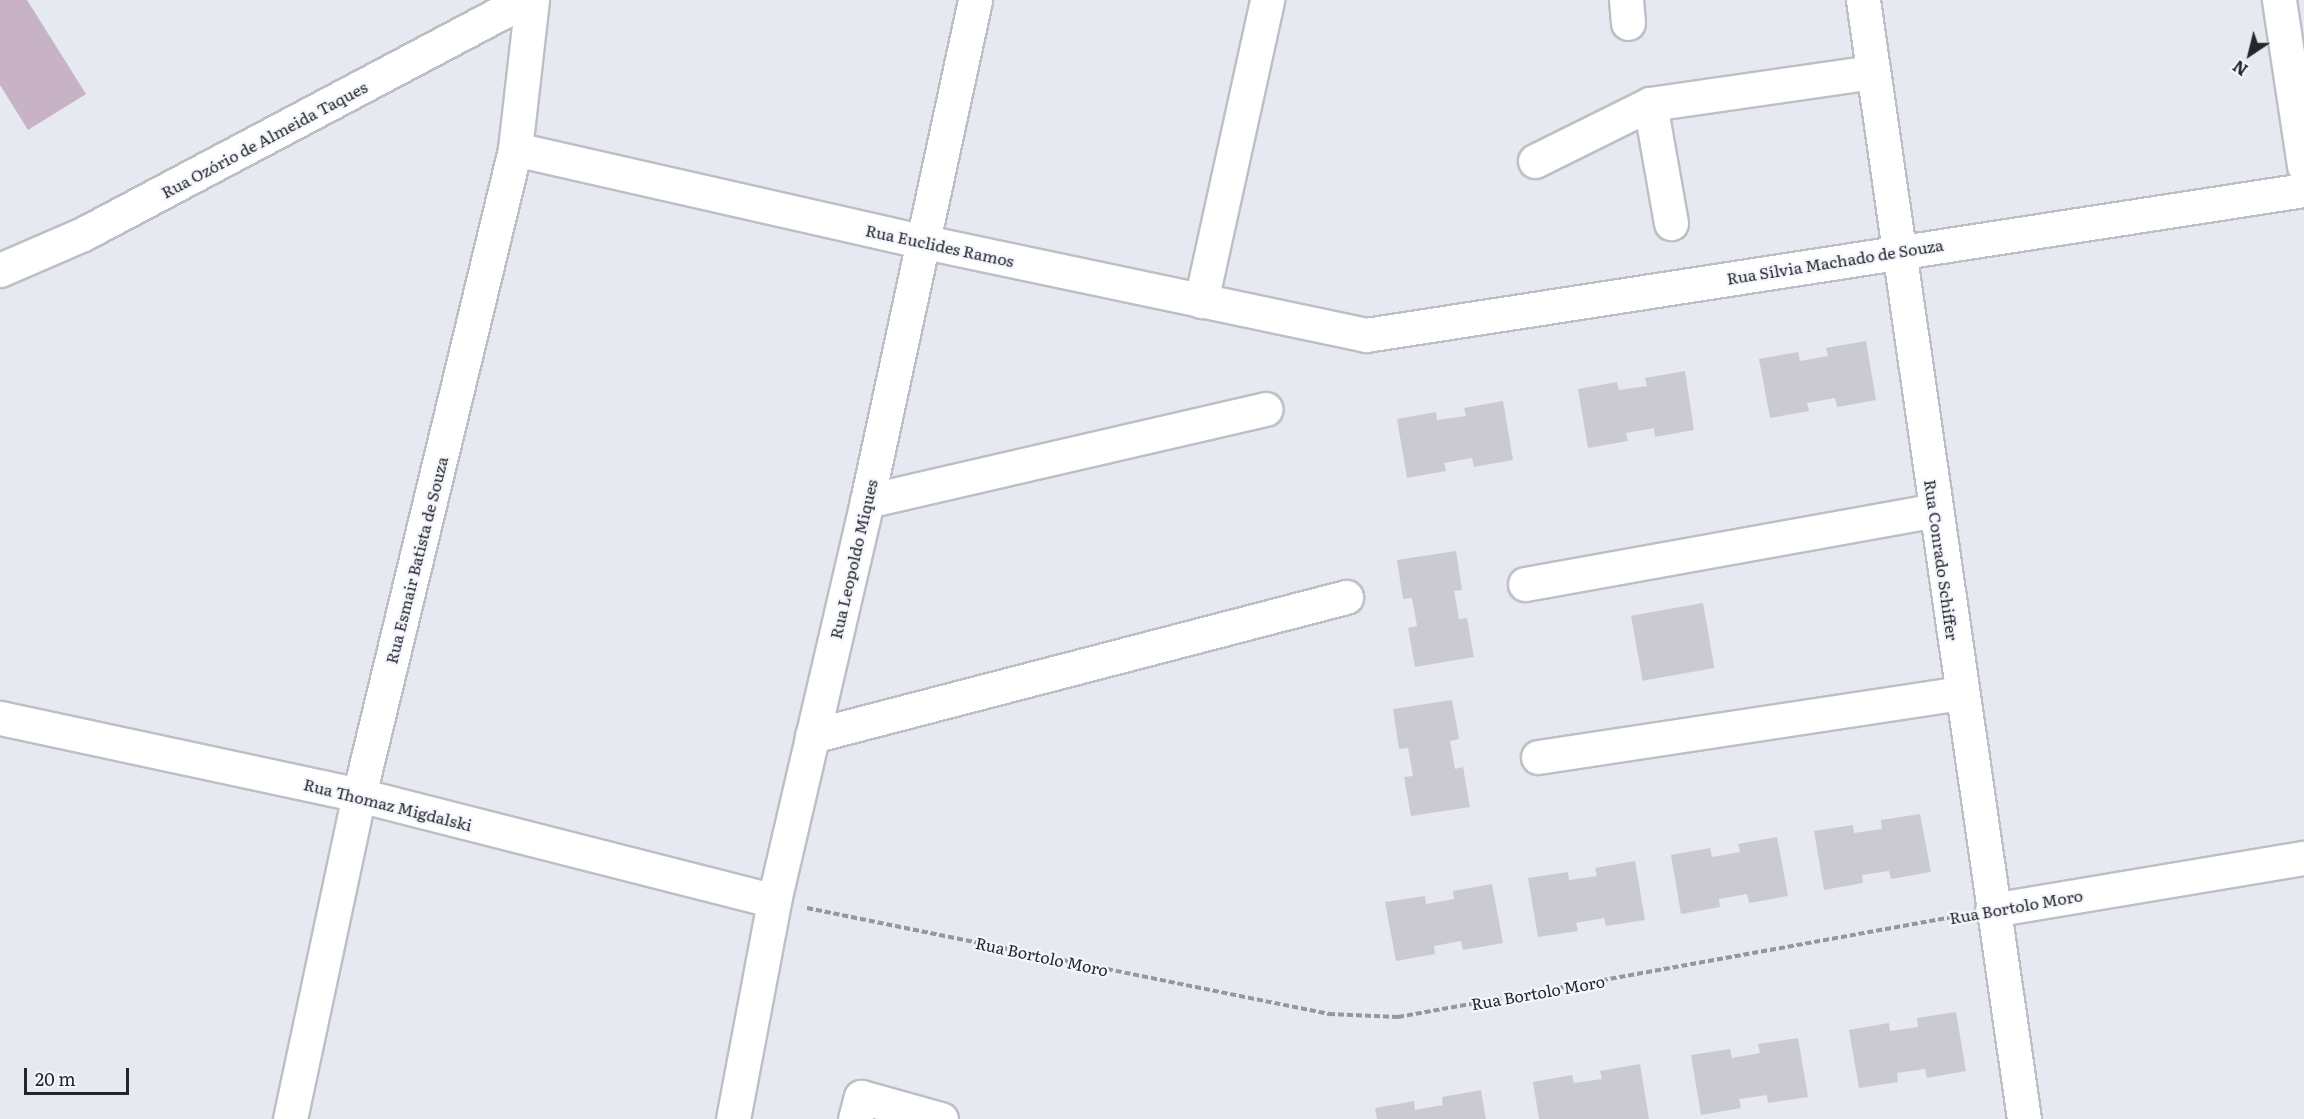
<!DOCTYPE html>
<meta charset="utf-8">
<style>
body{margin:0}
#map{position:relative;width:2304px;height:1119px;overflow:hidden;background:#e6e9f0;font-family:Literata,serif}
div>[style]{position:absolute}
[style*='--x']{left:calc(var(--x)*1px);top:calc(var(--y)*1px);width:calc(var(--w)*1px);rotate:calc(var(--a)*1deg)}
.green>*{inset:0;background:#c8b3c6}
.building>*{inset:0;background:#cbcad1;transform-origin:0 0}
.path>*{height:4px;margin-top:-2px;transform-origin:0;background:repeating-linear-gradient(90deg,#95979c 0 6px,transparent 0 9px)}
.roads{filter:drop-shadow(2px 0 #bcbfc6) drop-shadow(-2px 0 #bcbfc6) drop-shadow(0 2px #bcbfc6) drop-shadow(0 -2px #bcbfc6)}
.minor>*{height:33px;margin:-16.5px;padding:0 16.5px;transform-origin:16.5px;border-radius:16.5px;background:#fff}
span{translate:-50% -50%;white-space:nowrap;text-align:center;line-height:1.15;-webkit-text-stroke:4.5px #f3f6fd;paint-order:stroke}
.street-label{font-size:16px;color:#252628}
.north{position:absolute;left:2220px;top:24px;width:60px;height:60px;-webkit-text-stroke:4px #f3f6fd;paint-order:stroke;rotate:215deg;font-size:16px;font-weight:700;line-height:24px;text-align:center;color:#252628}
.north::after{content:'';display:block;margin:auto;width:21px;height:27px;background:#252628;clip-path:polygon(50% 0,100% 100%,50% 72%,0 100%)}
.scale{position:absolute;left:24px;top:1068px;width:105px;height:27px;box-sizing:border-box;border:3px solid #252628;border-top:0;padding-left:8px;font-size:18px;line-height:21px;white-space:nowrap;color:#252628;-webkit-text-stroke:4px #f3f6fd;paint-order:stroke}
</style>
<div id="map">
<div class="green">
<div style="clip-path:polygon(0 0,27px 0,86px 94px,28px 130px,0 85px)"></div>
</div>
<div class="building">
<div style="clip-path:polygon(1866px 341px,1876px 400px,1837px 407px,1835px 398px,1807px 403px,1809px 411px,1770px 418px,1759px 359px,1798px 352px,1800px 361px,1828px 356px,1826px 348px)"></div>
<div style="clip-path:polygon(1685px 371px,1694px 430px,1655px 437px,1654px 428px,1626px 433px,1628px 441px,1588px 448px,1578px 389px,1617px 382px,1619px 390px,1647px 386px,1645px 378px)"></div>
<div style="clip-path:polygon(1503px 401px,1513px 460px,1474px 467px,1472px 458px,1444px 463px,1446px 471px,1407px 478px,1397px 419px,1436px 412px,1437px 420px,1466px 416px,1464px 408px)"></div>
<div style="clip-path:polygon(1456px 551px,1462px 590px,1454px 591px,1459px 619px,1467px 618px,1474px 657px,1415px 667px,1408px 628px,1417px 626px,1412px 598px,1403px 599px,1397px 560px)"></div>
<div style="left:1703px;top:603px;width:66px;height:73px;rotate:80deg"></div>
<div style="clip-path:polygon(1452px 700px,1459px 739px,1450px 741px,1455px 769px,1463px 767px,1470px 807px,1411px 816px,1404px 777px,1413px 776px,1408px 748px,1399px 749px,1393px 709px)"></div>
<div style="clip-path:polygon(1920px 814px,1931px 872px,1891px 879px,1889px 871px,1862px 875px,1863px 883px,1824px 890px,1814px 831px,1853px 825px,1854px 833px,1882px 829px,1881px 820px)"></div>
<div style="clip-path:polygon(1777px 837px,1788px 896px,1749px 903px,1747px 894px,1719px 899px,1720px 907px,1681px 914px,1671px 855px,1710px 848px,1712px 857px,1740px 852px,1738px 844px)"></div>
<div style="clip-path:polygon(1635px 861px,1645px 920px,1606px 926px,1604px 918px,1576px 923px,1578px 931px,1538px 937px,1528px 878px,1568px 872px,1569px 880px,1597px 876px,1595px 868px)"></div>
<div style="clip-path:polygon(1492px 884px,1503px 943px,1463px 950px,1461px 941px,1434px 946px,1435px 954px,1396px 961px,1385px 902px,1425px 896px,1426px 904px,1454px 899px,1453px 891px)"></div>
<div style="clip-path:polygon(1956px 1012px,1966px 1071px,1927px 1078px,1925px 1069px,1897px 1073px,1898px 1082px,1859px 1088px,1849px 1030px,1889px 1023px,1890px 1031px,1918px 1027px,1917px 1018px)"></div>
<div style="clip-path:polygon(1798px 1038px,1808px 1097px,1768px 1103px,1767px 1095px,1739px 1099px,1741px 1108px,1701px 1115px,1691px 1055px,1730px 1049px,1732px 1058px,1760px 1053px,1758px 1044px)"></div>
<div style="clip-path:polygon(1640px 1064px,1649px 1119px,1539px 1119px,1533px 1082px,1572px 1075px,1574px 1083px,1602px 1079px,1600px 1071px)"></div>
<div style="clip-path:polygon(1481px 1090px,1486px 1119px,1377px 1119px,1375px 1108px,1414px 1101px,1415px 1110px,1443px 1105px,1442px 1097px)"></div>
</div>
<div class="path">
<div style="--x:807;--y:908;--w:533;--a:11.48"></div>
<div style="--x:1329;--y:1014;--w:69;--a:2.5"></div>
<div style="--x:1398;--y:1017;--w:569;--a:-10.22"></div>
</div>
<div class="roads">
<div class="minor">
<div style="--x:1626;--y:0;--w:23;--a:85"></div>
<div style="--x:1863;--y:0;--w:1131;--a:81.81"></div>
<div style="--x:2279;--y:0;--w:168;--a:81.4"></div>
<div style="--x:1650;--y:104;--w:121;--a:80"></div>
<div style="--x:515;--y:149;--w:420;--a:12.8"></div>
<div style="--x:925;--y:242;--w:451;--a:11.9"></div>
<div style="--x:1366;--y:335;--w:949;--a:-8.79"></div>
<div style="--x:1535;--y:161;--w:128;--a:-26.4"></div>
<div style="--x:1650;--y:104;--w:225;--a:-8.2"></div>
<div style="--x:0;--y:270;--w:90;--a:-23.4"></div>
<div style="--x:83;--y:234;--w:500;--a:-27.9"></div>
<div style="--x:1201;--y:301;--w:308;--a:-77.6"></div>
<div style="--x:867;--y:501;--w:409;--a:-13"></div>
<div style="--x:1525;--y:584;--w:417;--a:-10.2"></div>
<div style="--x:0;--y:718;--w:367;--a:12.1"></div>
<div style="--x:359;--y:795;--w:428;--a:14.3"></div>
<div style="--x:812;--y:736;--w:552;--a:-14.59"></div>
<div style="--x:1538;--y:757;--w:428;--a:-8.6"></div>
<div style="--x:1992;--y:910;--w:316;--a:-9.5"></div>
<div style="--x:290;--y:1119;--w:331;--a:-78"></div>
<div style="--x:359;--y:795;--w:665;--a:-76.42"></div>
<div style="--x:515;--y:149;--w:150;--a:-83.5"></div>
<div style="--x:733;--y:1119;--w:222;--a:-79.3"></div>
<div style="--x:774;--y:901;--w:411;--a:-76.9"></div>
<div style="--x:867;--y:501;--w:513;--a:-77.83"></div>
<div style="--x:855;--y:1119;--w:23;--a:-75"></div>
<div style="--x:861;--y:1097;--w:83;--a:15.4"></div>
</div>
</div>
<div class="street-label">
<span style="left:264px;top:139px;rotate:-28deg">Rua Ozório de Almeida Taques</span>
<span style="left:940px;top:245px;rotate:12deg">Rua Euclides Ramos</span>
<span style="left:1835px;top:261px;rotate:-9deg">Rua Sílvia Machado de Souza</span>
<span style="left:853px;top:559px;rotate:-77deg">Rua Leopoldo Miques</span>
<span style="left:416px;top:560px;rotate:-76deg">Rua Esmair Batista de Souza</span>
<span style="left:1942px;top:560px;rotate:82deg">Rua Conrado Schiffer</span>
<span style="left:388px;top:804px;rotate:14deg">Rua Thomaz Migdalski</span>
<span style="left:2016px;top:906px;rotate:-10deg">Rua Bortolo Moro</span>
<span style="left:1042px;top:956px;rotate:12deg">Rua Bortolo Moro</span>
<span style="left:1538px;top:992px;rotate:-10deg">Rua Bortolo Moro</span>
</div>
<div class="north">N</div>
<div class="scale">20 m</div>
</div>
